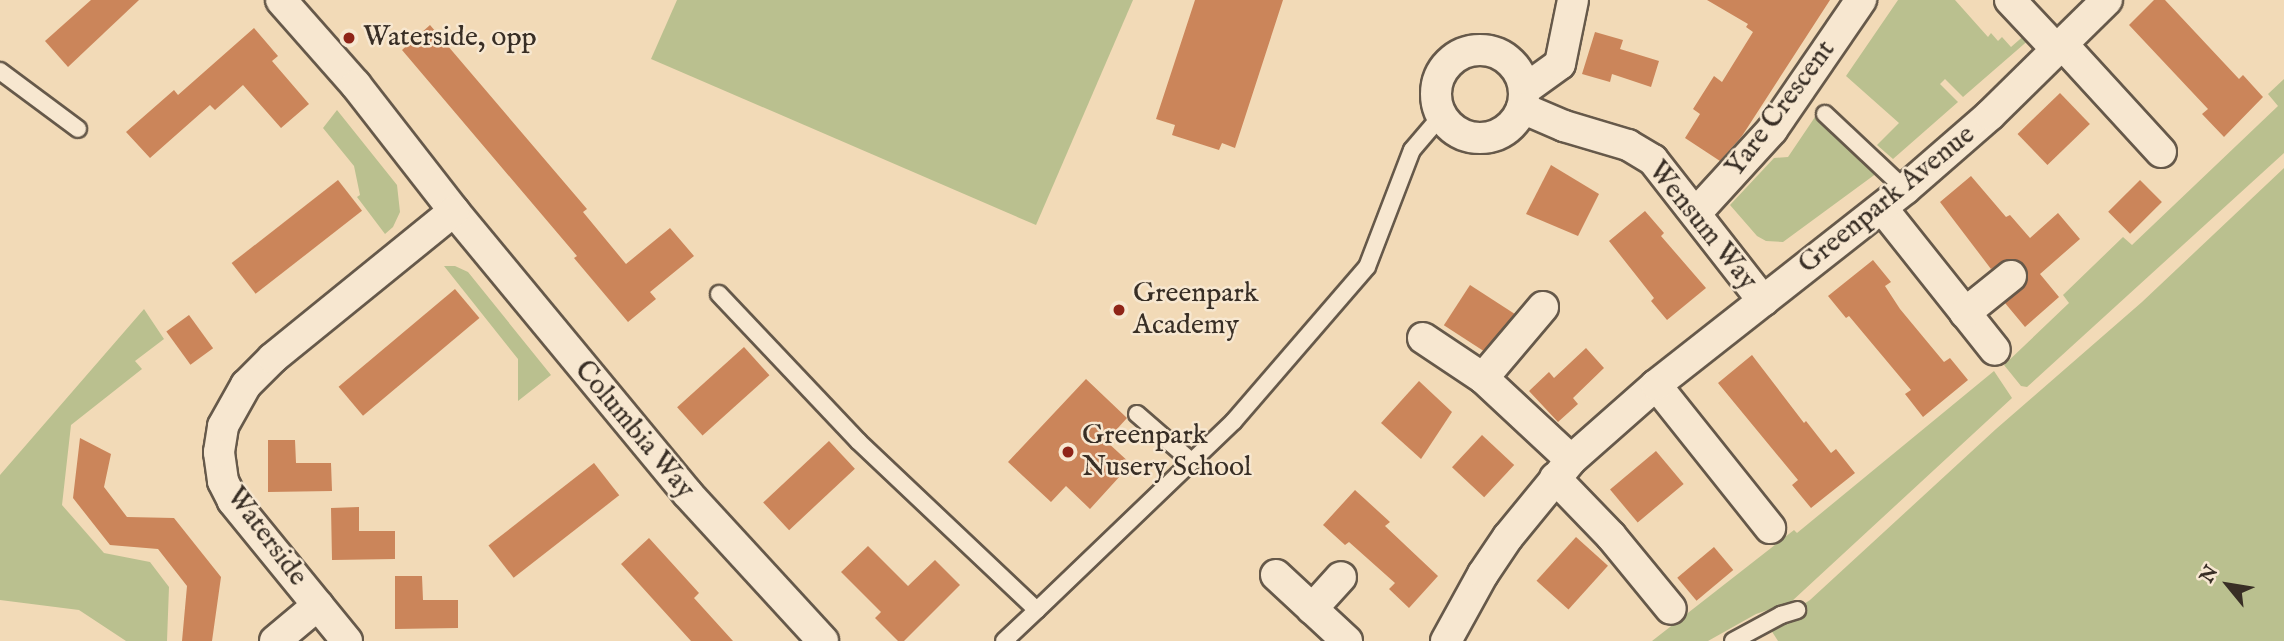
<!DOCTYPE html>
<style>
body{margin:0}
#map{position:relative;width:2284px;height:641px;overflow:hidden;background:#f2dab7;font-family:"IM FELL English",serif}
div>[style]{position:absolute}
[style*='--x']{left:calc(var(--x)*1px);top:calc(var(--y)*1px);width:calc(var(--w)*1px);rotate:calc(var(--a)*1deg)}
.green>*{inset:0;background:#bac08f}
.building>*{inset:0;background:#cb855a;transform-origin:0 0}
.roads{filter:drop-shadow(2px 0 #66594a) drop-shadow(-2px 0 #66594a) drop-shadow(0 2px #66594a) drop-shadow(0 -2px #66594a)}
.lane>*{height:16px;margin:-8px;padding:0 8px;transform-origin:8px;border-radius:8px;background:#f7e7d0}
.street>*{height:30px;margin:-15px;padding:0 15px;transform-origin:15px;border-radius:15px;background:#f7e7d0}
.street>.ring{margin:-15px;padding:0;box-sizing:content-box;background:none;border:30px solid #f7e7d0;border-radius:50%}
.dots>*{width:19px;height:19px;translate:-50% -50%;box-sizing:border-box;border:4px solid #f7e7d0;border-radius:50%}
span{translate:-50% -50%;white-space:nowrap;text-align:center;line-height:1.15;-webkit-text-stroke:5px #f7e7d0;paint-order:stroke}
.poi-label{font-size:28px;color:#382e25}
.left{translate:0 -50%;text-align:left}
.street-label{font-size:28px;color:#382e25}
.north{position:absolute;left:2193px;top:550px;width:70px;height:70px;-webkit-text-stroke:5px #f7e7d0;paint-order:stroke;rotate:300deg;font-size:19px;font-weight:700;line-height:28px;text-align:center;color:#382e25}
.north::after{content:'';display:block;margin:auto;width:24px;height:32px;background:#382e25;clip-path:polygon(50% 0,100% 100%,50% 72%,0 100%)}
</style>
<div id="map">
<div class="green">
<div style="clip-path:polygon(677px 0,1133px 0,1036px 225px,651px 59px)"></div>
<div style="clip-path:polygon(1898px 0,1955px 0,1988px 37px,1991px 33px,1998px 41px,2002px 37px,2011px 47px,2027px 33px,2031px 38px,1963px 97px,1945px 79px,1940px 84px,1958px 102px,1893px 159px,1877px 145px,1899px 123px,1846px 76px)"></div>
<div style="clip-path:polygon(2284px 79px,2284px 153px,2027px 387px,2021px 386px,2004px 365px,2069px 303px,2063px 295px,2123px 237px,2132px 245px,2278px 106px,2268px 94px)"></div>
<div style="clip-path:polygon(337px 110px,397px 185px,400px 212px,393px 227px,385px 234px,357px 197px,360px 195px,354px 166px,323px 128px)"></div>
<div style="clip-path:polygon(1815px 117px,1877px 173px,1783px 242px,1766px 241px,1757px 236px,1730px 205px,1774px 158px,1788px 157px)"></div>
<div style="clip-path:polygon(2284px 168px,2284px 641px,1778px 641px,1769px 627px,1810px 600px,1996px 429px,2142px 302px)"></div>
<div style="clip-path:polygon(444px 266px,455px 266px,468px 272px,551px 375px,518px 401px,518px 359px)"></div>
<div style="clip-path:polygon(144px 309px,164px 339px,135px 361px,142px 369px,71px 425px,62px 505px,104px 553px,150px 562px,169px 587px,167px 641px,126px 641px,79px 610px,0 600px,0 475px)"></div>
<div style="clip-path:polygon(1994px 371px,2012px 398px,1791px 602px,1756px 614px,1708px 641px,1652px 641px,1794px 530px,1797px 533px)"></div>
</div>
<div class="building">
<div style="clip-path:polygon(91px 0,139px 0,68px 67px,45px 41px)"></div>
<div style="clip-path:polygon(1195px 0,1283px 0,1235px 148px,1222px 143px,1219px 150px,1172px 135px,1175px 125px,1156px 119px)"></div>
<div style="clip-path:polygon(1707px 0,1830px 0,1742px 136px,1720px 161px,1685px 138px,1700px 114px,1693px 109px,1714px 76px,1722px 82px,1753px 32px,1746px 27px,1748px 24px)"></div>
<div style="clip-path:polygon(2154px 0,2165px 0,2239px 79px,2243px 75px,2263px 97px,2224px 137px,2202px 114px,2208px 109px,2129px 25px)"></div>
<div style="clip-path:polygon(430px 25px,587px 209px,583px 212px,626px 264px,670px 228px,694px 256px,650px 292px,656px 299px,628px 322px,574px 258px,577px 256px,402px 50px)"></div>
<div style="clip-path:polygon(254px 28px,278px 56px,272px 61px,309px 104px,281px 128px,243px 85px,215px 110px,210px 105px,150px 158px,126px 132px,174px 90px,178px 95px)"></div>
<div style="clip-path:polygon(1595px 32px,1623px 40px,1620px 49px,1659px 61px,1651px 87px,1612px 74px,1610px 82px,1582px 74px)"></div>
<div style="left:2060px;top:93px;width:43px;height:59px;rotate:46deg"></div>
<div style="clip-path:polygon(1551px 165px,1599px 194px,1578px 236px,1526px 214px)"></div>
<div style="clip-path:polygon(1971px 176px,2006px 217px,2010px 215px,2030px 238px,2058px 213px,2080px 239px,2040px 274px,2059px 297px,2025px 327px,2005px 303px,2027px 283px,2025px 266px,2009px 259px,1991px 269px,1940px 202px)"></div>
<div style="left:338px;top:180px;width:39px;height:135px;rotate:52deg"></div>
<div style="left:2140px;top:180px;width:31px;height:45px;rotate:45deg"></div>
<div style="clip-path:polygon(1645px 211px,1664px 233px,1661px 236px,1706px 288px,1667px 320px,1651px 301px,1654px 298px,1609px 241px)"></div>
<div style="clip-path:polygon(1873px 260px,1891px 282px,1885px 286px,1900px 309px,1944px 362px,1950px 358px,1968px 380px,1923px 417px,1905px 394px,1911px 390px,1849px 316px,1846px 318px,1828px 296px)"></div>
<div style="left:1470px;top:285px;width:53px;height:48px;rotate:33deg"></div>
<div style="left:455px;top:289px;width:38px;height:152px;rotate:50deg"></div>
<div style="left:189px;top:315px;width:41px;height:28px;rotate:54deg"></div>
<div style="left:744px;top:347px;width:38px;height:90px;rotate:48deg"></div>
<div style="clip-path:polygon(1586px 348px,1604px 368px,1573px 398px,1578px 404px,1558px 422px,1529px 391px,1549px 372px,1554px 378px)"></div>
<div style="clip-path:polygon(1752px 355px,1804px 423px,1806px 421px,1831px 453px,1836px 449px,1855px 473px,1811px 508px,1792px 485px,1798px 480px,1718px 383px)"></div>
<div style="clip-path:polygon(1086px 379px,1127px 418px,1106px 441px,1131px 464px,1090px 509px,1066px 486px,1051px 502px,1008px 462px)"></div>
<div style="clip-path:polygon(1419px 381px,1452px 412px,1421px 459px,1381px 423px)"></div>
<div style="left:1482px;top:435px;width:44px;height:44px;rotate:43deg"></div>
<div style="clip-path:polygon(80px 438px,111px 454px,104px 487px,127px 517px,174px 518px,221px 577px,212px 641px,182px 641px,187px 586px,158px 549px,110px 545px,73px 498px)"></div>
<div style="clip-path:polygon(268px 440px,295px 440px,296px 463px,331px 463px,332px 491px,268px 492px)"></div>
<div style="left:829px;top:441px;width:38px;height:90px;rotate:47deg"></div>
<div style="left:1656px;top:451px;width:43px;height:60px;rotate:50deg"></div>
<div style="left:594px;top:463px;width:41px;height:134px;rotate:52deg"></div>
<div style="clip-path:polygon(1355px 490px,1390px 522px,1385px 526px,1438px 576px,1409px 608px,1389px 589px,1395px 583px,1349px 542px,1345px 545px,1323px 525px)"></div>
<div style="clip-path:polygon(359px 507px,359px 531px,395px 531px,395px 559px,332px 560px,331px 508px)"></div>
<div style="left:1576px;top:537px;width:43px;height:59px;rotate:42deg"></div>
<div style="clip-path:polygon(649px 538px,699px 593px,694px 598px,733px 641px,691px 641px,621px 564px)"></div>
<div style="clip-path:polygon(868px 546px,908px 586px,935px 560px,960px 585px,904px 641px,898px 641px,875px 618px,881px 612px,841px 572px)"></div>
<div style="left:1714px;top:547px;width:30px;height:48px;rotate:50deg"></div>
<div style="clip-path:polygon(395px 576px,422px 576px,423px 600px,458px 600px,458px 628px,395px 629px)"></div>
</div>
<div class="roads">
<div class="lane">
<div style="--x:0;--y:71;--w:97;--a:36.6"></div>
<div style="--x:1825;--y:114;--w:110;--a:43.2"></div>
<div style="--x:719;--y:294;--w:202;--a:46.6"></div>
<div style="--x:858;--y:441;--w:246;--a:43.4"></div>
<div style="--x:1037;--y:610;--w:45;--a:136.8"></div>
<div style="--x:1137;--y:414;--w:72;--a:41"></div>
<div style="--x:1037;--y:610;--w:273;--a:-43.8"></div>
<div style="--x:1234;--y:421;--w:203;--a:-49.2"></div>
<div style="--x:1367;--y:267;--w:125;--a:-69"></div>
<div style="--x:1412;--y:150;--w:45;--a:-49.5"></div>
<div style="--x:1733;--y:641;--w:55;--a:-28.4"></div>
<div style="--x:1781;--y:615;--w:17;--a:-17"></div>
</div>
<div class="street">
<div style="--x:281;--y:0;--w:113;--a:48.6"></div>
<div style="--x:356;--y:85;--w:160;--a:52.1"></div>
<div style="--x:454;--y:211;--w:366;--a:50.4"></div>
<div style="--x:687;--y:493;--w:201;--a:47.4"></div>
<div style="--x:2010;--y:0;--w:69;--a:46.8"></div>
<div style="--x:2063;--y:45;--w:145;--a:47.5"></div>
<div class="ring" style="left:1436px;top:50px;width:58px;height:58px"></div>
<div style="--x:1524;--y:90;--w:44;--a:-35.8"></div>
<div style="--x:1560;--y:64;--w:65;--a:-78.5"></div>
<div style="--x:1522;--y:108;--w:46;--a:23.2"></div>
<div style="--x:1564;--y:126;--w:67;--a:16.5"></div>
<div style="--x:1628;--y:145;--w:29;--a:31"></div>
<div style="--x:1653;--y:160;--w:179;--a:52"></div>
<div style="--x:1882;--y:208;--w:181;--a:51.5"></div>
<div style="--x:1696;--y:213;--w:113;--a:-47.5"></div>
<div style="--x:1772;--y:130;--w:158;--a:-55.6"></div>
<div style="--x:1965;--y:313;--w:59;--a:-38.8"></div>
<div style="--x:1423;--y:338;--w:72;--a:33.7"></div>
<div style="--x:1483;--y:378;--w:120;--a:43"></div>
<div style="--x:1483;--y:378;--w:93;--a:-49.8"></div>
<div style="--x:1656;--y:385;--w:183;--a:51.4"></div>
<div style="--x:1555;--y:478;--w:81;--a:46"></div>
<div style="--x:1611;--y:536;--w:94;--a:50.6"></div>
<div style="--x:1276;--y:575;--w:97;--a:42.9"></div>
<div style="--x:1312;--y:609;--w:43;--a:-47.8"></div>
<div style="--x:275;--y:641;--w:56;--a:-39.9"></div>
<div style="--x:347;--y:641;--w:181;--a:-129.2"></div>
<div style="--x:233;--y:501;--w:22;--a:-117"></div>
<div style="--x:223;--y:481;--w:29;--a:-98"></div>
<div style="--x:219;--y:452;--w:26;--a:-81"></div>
<div style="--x:223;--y:426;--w:47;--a:-60.7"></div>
<div style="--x:246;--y:385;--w:38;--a:-45"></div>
<div style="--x:273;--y:358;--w:233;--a:-39.1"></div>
<div style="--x:1446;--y:641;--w:77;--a:-61.1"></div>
<div style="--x:1483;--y:574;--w:45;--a:-56"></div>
<div style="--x:1508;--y:537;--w:99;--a:-50.7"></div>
<div style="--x:1571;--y:460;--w:113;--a:-41.4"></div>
<div style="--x:1656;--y:385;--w:317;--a:-38.2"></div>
<div style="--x:1905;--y:189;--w:113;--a:-41"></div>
<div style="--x:1990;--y:115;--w:164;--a:-44.5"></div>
</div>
</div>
<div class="dots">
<div style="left:349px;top:38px;background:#8f2418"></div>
<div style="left:1119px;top:310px;background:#8f2418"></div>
<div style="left:1068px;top:452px;background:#8f2418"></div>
</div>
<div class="poi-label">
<span class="left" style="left:363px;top:38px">Waterside, opp</span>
<span class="left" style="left:1133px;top:310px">Greenpark<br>Academy</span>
<span class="left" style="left:1082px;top:452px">Greenpark<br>Nusery School</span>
</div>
<div class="street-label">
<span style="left:1781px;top:109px;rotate:-53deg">Yare Crescent</span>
<span style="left:1887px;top:200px;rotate:-39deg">Greenpark Avenue</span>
<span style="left:1702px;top:226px;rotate:51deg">Wensum Way</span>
<span style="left:634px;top:430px;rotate:50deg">Columbia Way</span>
<span style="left:266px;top:537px;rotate:53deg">Waterside</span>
</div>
<div class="north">N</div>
</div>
